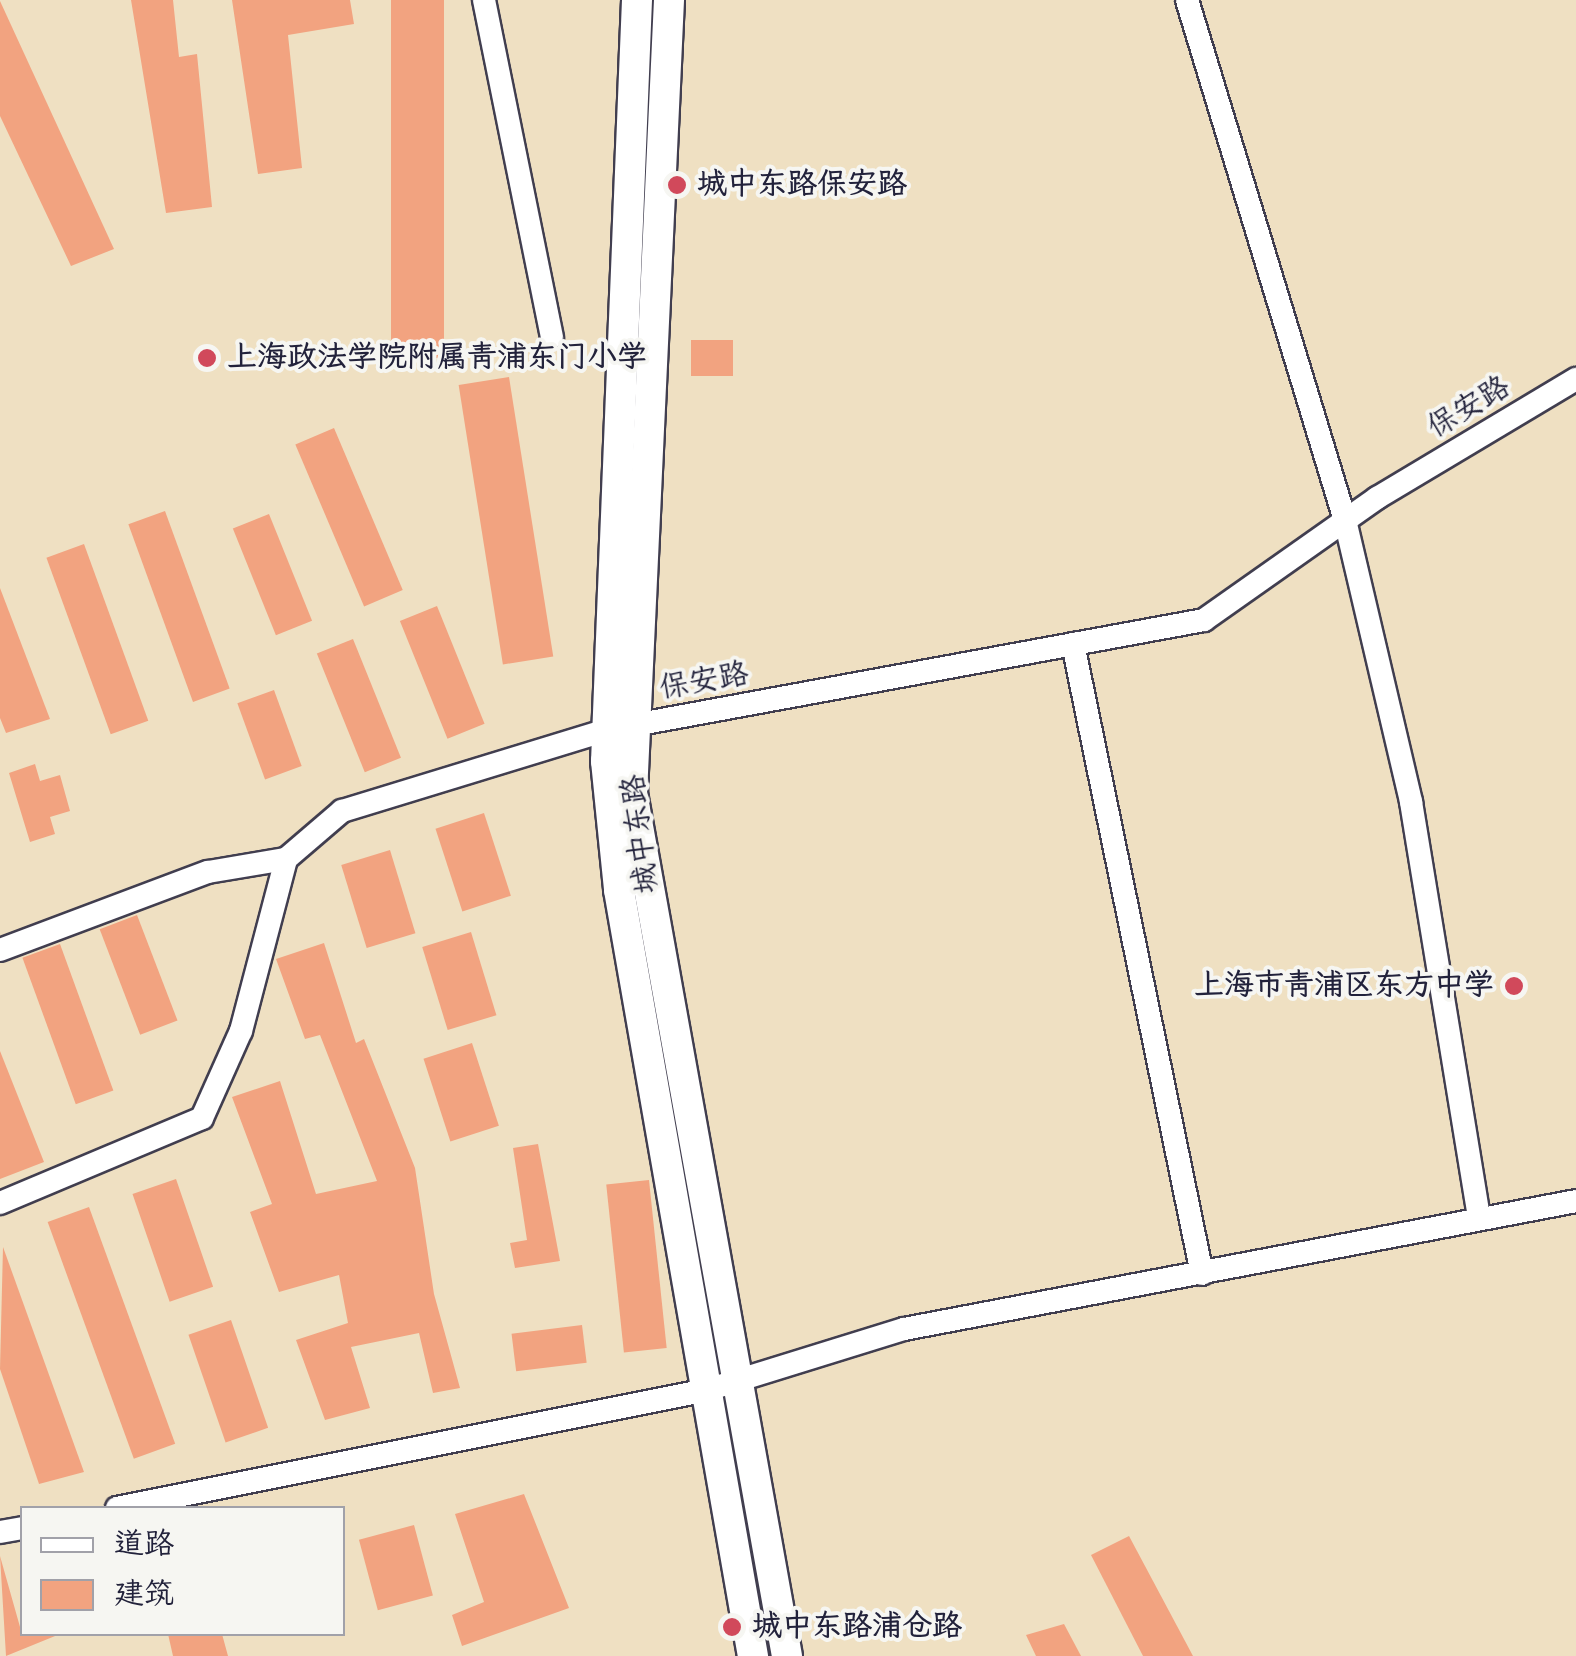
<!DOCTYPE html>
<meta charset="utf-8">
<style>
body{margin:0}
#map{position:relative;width:1576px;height:1656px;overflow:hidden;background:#efe0c2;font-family:Kalam,"LXGW WenKai TC",sans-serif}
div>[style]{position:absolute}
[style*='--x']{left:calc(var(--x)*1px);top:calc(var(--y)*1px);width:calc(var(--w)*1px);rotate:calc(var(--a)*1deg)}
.building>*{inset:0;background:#f2a380;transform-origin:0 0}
.roads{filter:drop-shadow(2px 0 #413e4f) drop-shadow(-2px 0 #413e4f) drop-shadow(0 2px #413e4f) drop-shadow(0 -2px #413e4f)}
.minor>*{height:22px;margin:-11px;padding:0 11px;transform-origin:11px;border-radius:11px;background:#fff}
.major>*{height:30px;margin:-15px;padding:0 15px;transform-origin:15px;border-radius:15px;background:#fff}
.dots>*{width:28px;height:28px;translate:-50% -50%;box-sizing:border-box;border:5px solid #f6f6f2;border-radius:50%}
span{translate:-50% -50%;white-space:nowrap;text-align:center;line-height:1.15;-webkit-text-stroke:8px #f6f6f2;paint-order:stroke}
.poi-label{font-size:30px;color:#22223b;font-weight:700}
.left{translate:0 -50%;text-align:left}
.right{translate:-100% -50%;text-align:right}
.street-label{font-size:30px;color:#22223b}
.legend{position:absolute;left:20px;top:1506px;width:325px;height:130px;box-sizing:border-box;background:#f6f6f2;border:2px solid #a1a1a9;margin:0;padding:12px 18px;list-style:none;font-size:30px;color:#22223b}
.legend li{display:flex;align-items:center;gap:20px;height:50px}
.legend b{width:50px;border:2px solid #a1a1a9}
</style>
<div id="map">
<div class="building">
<div style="clip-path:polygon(131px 0,173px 0,179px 57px,197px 54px,212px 207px,166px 213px)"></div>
<div style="clip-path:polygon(232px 0,350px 0,354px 24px,288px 35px,302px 168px,258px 174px)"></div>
<div style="left:391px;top:0;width:53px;height:358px"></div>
<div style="clip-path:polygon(0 1px,114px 249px,71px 266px,0 116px)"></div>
<div style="left:691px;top:340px;width:42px;height:36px"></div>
<div style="left:509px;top:377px;width:283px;height:51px;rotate:81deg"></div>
<div style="left:334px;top:428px;width:176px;height:42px;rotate:67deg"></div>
<div style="left:165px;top:511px;width:189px;height:39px;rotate:70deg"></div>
<div style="left:269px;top:514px;width:115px;height:39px;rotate:68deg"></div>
<div style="left:84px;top:544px;width:188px;height:40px;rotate:70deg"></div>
<div style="clip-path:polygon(0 588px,50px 719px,6px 733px,0 718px)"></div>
<div style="left:437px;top:606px;width:127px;height:40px;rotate:68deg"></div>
<div style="left:353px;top:639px;width:128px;height:39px;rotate:68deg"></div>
<div style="left:274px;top:690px;width:81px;height:39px;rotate:70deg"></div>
<div style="clip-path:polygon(35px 764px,40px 781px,60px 775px,70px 811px,50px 817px,55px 834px,30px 842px,9px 773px)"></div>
<div style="left:484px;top:813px;width:87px;height:51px;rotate:72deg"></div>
<div style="left:390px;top:850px;width:87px;height:51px;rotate:73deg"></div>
<div style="left:137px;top:915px;width:113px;height:40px;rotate:69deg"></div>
<div style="left:471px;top:932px;width:87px;height:51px;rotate:73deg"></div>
<div style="clip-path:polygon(324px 943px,356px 1043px,364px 1039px,415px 1168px,434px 1294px,460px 1388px,433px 1393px,419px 1333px,351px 1347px,370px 1408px,325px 1420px,296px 1340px,348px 1323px,339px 1275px,279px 1292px,250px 1212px,272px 1204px,232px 1097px,280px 1081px,316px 1194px,377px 1181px,320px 1035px,305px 1039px,276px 959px)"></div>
<div style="left:60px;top:944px;width:156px;height:40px;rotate:70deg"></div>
<div style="left:472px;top:1043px;width:87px;height:51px;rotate:72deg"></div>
<div style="clip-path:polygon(0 1051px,44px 1162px,0 1179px)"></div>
<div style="clip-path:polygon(538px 1144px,560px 1261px,515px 1268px,510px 1243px,527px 1240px,513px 1148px)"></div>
<div style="left:176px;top:1179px;width:114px;height:46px;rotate:71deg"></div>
<div style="left:649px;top:1180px;width:169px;height:43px;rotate:84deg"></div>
<div style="left:89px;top:1207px;width:252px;height:44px;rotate:70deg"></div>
<div style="clip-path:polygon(3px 1247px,84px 1472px,39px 1484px,0 1369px)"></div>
<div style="left:231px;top:1320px;width:114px;height:45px;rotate:71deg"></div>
<div style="left:582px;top:1325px;width:38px;height:71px;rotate:83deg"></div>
<div style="clip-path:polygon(524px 1494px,569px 1608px,462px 1646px,452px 1615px,484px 1602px,455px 1514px)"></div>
<div style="left:414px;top:1525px;width:73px;height:57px;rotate:75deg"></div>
<div style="clip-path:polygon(1129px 1536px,1193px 1656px,1143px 1656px,1091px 1555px)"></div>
<div style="clip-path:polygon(0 1556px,22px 1634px,60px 1634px,6px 1656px)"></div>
<div style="clip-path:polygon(1064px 1624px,1081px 1656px,1036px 1656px,1026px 1635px)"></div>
<div style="clip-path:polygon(168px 1634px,222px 1634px,228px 1656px,173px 1656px)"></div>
</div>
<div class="roads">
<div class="minor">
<div style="--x:484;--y:0;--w:344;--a:78.6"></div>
<div style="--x:1187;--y:0;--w:543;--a:73.1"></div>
<div style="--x:1345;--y:520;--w:290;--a:76.8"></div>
<div style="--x:1411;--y:802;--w:420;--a:80.7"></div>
<div style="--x:1073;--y:644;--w:643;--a:78.43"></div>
<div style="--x:0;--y:950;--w:222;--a:-20.6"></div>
<div style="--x:208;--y:872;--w:79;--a:-9.5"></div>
<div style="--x:0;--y:1203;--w:219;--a:-22.8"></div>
<div style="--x:202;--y:1118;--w:95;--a:-65.9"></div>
<div style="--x:241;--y:1031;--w:178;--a:-75.3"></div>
<div style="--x:286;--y:859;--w:74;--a:-40.6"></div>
<div style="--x:342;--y:811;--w:277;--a:-17"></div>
<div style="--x:607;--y:730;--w:607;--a:-10.44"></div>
<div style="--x:1204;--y:620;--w:212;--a:-35.2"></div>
<div style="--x:1377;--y:498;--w:232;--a:-30.9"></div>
<div style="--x:117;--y:1508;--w:602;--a:-11.31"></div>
<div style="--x:707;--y:1390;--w:206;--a:-17.2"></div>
<div style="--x:904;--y:1329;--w:684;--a:-10.78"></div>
<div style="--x:0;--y:1532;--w:22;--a:-10"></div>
</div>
<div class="major">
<div style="--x:637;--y:0;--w:762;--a:92.33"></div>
<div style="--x:606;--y:761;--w:130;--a:84.2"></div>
<div style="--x:619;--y:890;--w:778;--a:80.08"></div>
<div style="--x:669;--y:0;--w:794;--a:92.67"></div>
<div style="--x:632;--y:793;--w:877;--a:79.82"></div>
</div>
</div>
<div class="dots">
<div style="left:677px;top:185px;background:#d1495b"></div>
<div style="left:207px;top:358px;background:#d1495b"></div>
<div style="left:1514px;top:986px;background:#d1495b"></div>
<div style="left:732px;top:1627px;background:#d1495b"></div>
</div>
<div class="poi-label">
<span class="left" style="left:697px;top:185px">城中东路保安路</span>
<span class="left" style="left:227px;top:358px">上海政法学院附属青浦东门小学</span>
<span class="right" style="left:1494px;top:986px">上海市青浦区东方中学</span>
<span class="left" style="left:752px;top:1627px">城中东路浦仓路</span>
</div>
<div class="street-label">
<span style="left:1469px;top:408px;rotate:-31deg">保安路</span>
<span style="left:704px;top:682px;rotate:-10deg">保安路</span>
<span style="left:641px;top:834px;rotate:-97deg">城中东路</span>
</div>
<ul class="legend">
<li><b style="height:12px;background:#fff"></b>道路</li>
<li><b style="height:28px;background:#f2a380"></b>建筑</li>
</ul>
</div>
